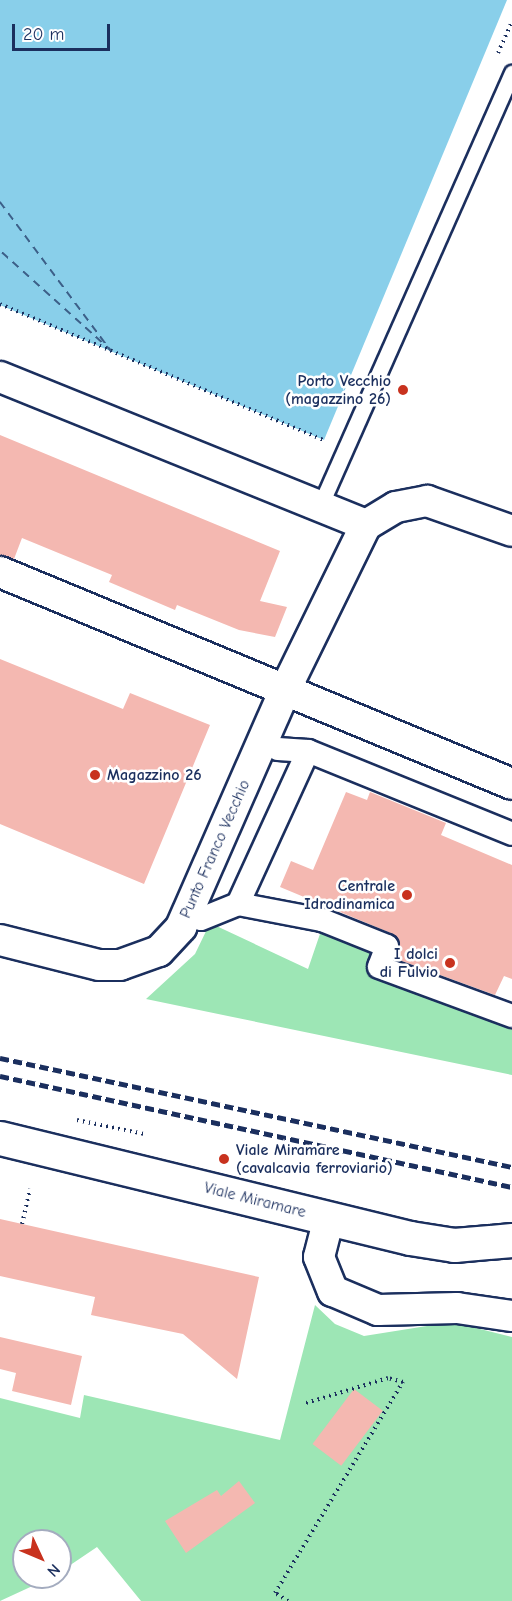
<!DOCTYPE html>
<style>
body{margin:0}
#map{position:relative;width:512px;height:1601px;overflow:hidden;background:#fff;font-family:"Comic Neue",sans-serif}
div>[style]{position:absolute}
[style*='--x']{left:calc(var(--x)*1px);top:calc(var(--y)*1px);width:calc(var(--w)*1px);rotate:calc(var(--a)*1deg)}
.green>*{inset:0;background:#9de6b5}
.water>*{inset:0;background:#89cfea}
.ferry>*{height:1.5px;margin-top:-0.75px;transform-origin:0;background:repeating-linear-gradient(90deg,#3c5f88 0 8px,transparent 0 14px)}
.building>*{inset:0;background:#f4b8b1;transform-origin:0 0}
.path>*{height:4px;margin-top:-2px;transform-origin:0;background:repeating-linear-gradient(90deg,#1b2f5e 0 1.5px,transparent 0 6px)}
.roads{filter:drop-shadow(2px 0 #1b2f5e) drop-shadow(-2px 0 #1b2f5e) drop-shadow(0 2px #1b2f5e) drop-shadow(0 -2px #1b2f5e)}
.service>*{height:15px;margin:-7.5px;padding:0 7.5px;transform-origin:7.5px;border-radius:7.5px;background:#fff}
.pedestrian>*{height:22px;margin:-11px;padding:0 11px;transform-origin:11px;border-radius:11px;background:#fff}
.minor>*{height:30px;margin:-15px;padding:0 15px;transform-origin:15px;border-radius:15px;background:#fff}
.primary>*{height:33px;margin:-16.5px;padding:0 16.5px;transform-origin:16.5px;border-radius:16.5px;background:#fff}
.rail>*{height:4.5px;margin-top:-2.25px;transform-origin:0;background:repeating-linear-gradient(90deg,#1b2f5e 0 9px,transparent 0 13.5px)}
.dots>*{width:16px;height:16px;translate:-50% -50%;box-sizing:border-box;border:3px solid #fff;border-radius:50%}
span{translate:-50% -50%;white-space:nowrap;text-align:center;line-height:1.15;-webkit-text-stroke:5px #fff;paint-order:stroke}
.poi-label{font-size:16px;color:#1b2f5e;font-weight:700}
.right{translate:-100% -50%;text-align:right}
.left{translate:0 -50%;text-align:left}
.street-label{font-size:16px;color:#1b2f5e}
.north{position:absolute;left:12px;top:1529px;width:60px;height:60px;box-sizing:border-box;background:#fff;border:2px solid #a4acbf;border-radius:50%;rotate:134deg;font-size:16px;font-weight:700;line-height:24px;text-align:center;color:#1b2f5e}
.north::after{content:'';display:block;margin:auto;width:21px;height:27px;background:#c8321e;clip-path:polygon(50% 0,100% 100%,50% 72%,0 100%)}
.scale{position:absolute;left:12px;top:24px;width:98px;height:27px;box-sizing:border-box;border:3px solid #1b2f5e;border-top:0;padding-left:8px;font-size:18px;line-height:21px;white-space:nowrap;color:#1b2f5e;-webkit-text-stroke:4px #fff;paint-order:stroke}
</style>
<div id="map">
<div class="green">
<div style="clip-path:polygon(210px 923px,308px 969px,322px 928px,380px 949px,371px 970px,512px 1023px,512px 1075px,146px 999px,195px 954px)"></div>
<div style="clip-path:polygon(315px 1305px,335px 1324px,364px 1336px,452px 1322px,512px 1337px,512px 1601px,141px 1601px,97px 1547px,60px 1572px,60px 1541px,24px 1541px,24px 1577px,52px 1577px,0 1601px,0 1398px,80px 1418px,84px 1395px,280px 1440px)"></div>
</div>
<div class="water">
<div style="clip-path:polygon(0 0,507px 0,324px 440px,0 305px)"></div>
</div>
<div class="ferry">
<div style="--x:0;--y:202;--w:187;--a:53.3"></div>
<div style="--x:112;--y:352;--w:151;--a:-138"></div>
</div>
<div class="building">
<div style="clip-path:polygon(0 435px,280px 551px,260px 601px,287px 607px,275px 637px,239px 630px,177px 605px,175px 610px,109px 582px,112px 575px,22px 538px,14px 559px,0 555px)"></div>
<div style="clip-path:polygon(0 659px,123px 709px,130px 693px,210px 725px,144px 884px,0 824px)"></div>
<div style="clip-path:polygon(346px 792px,367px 800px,370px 792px,446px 823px,441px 835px,512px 865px,512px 979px,504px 976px,495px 995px,396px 959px,400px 945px,393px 934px,280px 887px,291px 861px,313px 870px)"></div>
<div style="clip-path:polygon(0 1219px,259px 1277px,237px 1379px,183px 1334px,91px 1315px,95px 1297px,0 1276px)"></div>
<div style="clip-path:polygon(0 1337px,82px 1356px,71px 1405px,12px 1391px,16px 1373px,0 1369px)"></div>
<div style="left:354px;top:1389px;width:36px;height:69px;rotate:37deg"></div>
<div style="clip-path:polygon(239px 1481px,255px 1503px,186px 1553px,165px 1521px,217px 1490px,221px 1496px)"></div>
</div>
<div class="path">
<div style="--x:498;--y:53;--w:35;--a:-66"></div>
<div style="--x:0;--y:304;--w:351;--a:22.8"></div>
<div style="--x:77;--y:1120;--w:68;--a:11.8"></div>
<div style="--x:22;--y:1224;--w:36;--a:-77"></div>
<div style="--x:288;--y:1601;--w:15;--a:-148"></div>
<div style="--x:275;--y:1593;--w:247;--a:-58.8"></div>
<div style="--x:403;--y:1382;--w:16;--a:-165"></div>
<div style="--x:388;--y:1378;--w:86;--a:163"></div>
</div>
<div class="roads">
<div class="service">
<div style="--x:320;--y:506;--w:474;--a:-66.1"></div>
</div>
<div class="pedestrian">
<div style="--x:278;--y:749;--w:30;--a:4"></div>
<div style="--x:308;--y:751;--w:220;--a:22.1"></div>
<div style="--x:238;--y:904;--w:86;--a:10.8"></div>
<div style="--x:322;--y:920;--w:70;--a:21.8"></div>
<div style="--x:387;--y:946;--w:22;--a:111"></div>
<div style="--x:379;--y:967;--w:142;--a:20.2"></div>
<div style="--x:201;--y:919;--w:40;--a:-22"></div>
<div style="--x:238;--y:904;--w:168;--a:-65.4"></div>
</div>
<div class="minor">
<div style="--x:0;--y:377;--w:395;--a:22"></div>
<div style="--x:0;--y:572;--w:554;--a:22.49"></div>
<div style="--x:0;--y:940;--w:102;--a:14.2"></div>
<div style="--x:99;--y:965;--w:21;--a:0"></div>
<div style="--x:120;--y:965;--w:41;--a:-19.7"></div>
<div style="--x:159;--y:951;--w:33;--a:-47"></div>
<div style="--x:181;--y:927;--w:259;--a:-66.3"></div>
<div style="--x:285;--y:690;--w:184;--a:-63.9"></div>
<div style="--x:366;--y:525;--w:35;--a:-31"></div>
<div style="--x:396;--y:507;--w:32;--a:-11"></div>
<div style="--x:427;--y:501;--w:90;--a:19.4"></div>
<div style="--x:329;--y:1218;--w:40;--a:104.4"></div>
<div style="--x:319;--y:1257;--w:37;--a:68"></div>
<div style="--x:333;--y:1291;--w:49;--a:22.9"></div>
<div style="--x:378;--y:1310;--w:79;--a:-1.5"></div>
<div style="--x:457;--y:1308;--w:56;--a:8.3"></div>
</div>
<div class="primary">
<div style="--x:0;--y:1138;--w:422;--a:13.7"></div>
<div style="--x:410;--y:1238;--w:45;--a:9"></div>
<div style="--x:454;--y:1245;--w:58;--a:-4.9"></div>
</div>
</div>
<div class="rail">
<div style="--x:0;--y:1058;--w:523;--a:12.02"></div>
<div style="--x:0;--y:1076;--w:524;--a:12.23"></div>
</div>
<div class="dots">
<div style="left:403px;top:390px;background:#c8321e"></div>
<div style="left:95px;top:775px;background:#c8321e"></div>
<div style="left:407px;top:895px;background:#c8321e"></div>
<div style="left:450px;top:963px;background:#c8321e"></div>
<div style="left:224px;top:1159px;background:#c8321e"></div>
</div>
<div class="poi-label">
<span class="right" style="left:391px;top:390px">Porto Vecchio<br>(magazzino 26)</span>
<span class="left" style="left:107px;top:775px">Magazzino 26</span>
<span class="right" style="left:395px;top:895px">Centrale<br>Idrodinamica</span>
<span class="right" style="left:438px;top:963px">I dolci<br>di Fulvio</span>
<span class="left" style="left:236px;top:1159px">Viale Miramare<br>(cavalcavia ferroviario)</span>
</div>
<div class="street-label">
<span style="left:215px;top:849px;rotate:-66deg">Punto Franco Vecchio</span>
<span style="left:255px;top:1200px;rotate:14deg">Viale Miramare</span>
</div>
<div class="north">N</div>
<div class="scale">20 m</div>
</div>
